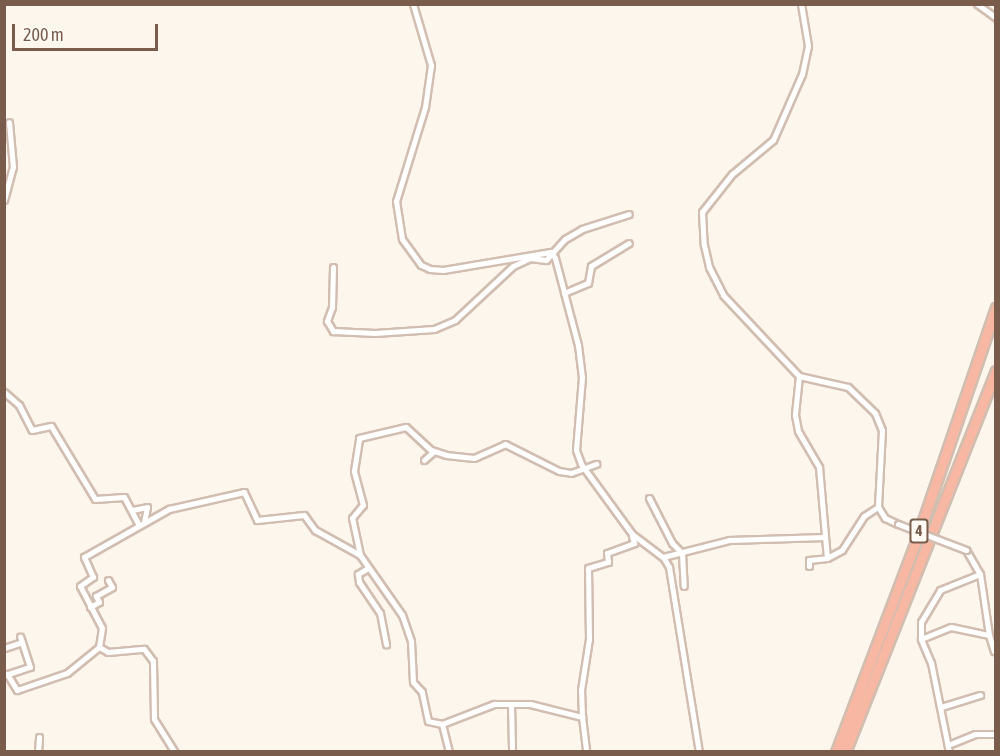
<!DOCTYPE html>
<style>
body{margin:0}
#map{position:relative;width:1000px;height:756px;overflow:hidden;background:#fdf6ec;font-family:"Asap Condensed",sans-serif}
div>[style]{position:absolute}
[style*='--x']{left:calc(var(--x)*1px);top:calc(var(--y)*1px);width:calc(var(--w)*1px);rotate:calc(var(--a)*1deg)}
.roads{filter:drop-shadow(2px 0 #d1beb0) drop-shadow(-2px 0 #d1beb0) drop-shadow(0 2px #d1beb0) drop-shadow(0 -2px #d1beb0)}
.minor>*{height:5px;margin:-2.5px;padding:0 2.5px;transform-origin:2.5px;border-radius:2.5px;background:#fff}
.motorway>*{height:9px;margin:-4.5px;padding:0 4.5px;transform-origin:4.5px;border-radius:4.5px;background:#f7b7a3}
.bridges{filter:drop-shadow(2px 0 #d1beb0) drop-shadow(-2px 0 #d1beb0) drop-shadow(0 2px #d1beb0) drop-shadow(0 -2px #d1beb0)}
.minor-bridge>*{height:5px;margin:-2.5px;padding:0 2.5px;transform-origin:2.5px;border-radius:2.5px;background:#fff}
span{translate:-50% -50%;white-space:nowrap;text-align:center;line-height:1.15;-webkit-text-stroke:6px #fffaf3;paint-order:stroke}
.shield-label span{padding:2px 4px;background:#fffaf3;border:2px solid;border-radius:4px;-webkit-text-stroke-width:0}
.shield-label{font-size:15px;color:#7a5c4d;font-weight:700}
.frame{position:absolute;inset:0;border:6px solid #7a5c4d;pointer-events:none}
.scale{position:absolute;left:12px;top:24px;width:146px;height:27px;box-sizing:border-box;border:3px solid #7a5c4d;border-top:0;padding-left:8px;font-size:18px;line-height:21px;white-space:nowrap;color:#7a5c4d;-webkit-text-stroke:4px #fffaf3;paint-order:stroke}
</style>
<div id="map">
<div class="roads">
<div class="minor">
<div style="--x:413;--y:4;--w:64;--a:73.6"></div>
<div style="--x:431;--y:65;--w:42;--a:98.1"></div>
<div style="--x:425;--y:107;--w:98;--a:107.1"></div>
<div style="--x:396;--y:201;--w:38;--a:81"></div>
<div style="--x:402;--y:239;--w:32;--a:54"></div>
<div style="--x:421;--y:265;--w:10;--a:24"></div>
<div style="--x:430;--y:269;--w:13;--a:4"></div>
<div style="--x:443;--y:270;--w:109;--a:-9.5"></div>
<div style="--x:551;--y:252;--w:7;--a:56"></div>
<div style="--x:555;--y:258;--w:90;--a:75.2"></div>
<div style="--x:578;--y:345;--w:32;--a:83"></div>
<div style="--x:582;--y:377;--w:73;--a:94.7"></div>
<div style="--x:576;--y:450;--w:15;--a:70"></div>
<div style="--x:581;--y:464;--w:87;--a:53.9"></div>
<div style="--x:632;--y:534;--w:39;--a:37"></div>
<div style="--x:663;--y:557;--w:12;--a:59"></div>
<div style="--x:669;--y:567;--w:187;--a:80.8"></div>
<div style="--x:801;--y:4;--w:43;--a:80.5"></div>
<div style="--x:808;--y:46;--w:29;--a:102"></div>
<div style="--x:802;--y:74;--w:72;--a:113.7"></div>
<div style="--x:773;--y:140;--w:53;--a:140.3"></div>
<div style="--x:732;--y:174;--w:48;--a:128.3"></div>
<div style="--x:702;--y:212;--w:33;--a:87"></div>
<div style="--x:704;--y:245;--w:23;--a:77"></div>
<div style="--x:709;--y:267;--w:31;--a:63"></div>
<div style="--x:723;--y:295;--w:111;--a:46.8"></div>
<div style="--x:799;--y:376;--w:50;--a:12.7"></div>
<div style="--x:848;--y:387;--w:37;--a:44"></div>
<div style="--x:875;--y:413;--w:18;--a:68"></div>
<div style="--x:882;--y:430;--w:77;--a:93"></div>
<div style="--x:878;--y:507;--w:13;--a:58"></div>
<div style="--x:885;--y:518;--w:14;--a:25"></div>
<div style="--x:977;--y:4;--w:24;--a:36"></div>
<div style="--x:4;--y:200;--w:34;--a:-75"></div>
<div style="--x:13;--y:167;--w:45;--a:-95.1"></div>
<div style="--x:333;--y:267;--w:40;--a:91.4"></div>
<div style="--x:332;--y:307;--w:15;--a:110"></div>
<div style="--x:327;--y:321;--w:12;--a:59"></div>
<div style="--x:333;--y:331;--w:42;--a:2.7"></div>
<div style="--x:375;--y:333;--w:59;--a:-3.9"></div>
<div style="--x:434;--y:329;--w:23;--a:-23"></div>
<div style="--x:455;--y:320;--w:79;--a:-43"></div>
<div style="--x:513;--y:266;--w:19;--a:-25"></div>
<div style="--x:530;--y:258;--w:16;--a:7"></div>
<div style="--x:546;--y:260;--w:28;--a:-48"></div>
<div style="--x:565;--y:239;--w:20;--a:-30"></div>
<div style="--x:582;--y:229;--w:49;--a:-17.7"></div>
<div style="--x:564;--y:293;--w:26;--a:-23"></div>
<div style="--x:588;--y:283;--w:17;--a:-80"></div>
<div style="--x:591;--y:266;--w:44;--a:-31.2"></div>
<div style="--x:799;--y:376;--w:39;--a:96"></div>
<div style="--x:795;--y:415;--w:16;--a:79"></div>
<div style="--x:798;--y:431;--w:42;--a:59.7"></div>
<div style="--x:819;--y:467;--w:91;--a:85"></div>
<div style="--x:827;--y:558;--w:17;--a:-28"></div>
<div style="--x:842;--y:550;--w:40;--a:-57.1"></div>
<div style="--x:864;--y:516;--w:17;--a:-33"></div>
<div style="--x:4;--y:392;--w:20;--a:41"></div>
<div style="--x:19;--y:405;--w:28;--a:63"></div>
<div style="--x:32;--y:430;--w:19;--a:-12"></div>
<div style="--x:51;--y:426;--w:85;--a:58.9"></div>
<div style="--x:95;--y:499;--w:29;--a:-4"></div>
<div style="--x:124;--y:497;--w:32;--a:62"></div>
<div style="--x:424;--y:460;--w:13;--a:-42"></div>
<div style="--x:649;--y:498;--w:51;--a:62.9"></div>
<div style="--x:672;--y:543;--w:14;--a:45"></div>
<div style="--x:682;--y:553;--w:33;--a:87"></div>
<div style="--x:132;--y:510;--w:15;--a:-11"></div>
<div style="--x:147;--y:507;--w:15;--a:101"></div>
<div style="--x:966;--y:550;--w:28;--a:60"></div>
<div style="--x:980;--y:574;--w:62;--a:81.6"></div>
<div style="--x:989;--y:635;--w:17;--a:73"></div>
<div style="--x:663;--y:557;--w:68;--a:-14.4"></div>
<div style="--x:729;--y:540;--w:96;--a:-1.8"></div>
<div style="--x:809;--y:566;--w:6;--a:-90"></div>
<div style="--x:809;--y:560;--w:18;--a:-6"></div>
<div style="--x:368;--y:568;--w:12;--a:149"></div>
<div style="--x:358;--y:574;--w:8;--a:83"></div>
<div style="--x:359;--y:582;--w:37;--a:56"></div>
<div style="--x:380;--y:613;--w:32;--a:79"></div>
<div style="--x:90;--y:607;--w:10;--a:-29"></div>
<div style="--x:99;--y:602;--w:7;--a:-117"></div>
<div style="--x:96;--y:596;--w:18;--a:-29"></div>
<div style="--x:112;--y:587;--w:8;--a:-120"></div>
<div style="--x:921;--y:639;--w:32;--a:-22"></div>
<div style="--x:951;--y:627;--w:39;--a:12"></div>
<div style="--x:99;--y:647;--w:19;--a:-81"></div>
<div style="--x:102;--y:628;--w:47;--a:-117.6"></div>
<div style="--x:80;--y:586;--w:16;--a:-35"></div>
<div style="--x:93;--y:577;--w:22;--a:-114"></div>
<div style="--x:84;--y:557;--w:98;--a:-29.5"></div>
<div style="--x:169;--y:509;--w:77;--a:-12.8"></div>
<div style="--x:244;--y:492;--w:31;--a:65"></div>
<div style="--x:257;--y:520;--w:47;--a:-6.1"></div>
<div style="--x:304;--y:515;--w:19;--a:54"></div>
<div style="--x:315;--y:530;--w:51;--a:29.1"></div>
<div style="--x:4;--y:648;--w:19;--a:-18"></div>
<div style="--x:7;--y:674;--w:19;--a:58"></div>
<div style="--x:17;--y:690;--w:53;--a:-18.8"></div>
<div style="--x:67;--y:673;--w:41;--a:-39.1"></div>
<div style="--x:99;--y:647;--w:10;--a:29"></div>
<div style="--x:108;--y:652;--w:36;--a:-5"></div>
<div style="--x:144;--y:649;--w:15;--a:53"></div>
<div style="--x:153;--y:661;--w:58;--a:89"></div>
<div style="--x:154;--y:719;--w:39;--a:58"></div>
<div style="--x:5;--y:675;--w:26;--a:-18"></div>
<div style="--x:30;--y:667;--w:32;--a:-108"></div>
<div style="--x:511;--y:704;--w:44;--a:88.7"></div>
<div style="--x:941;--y:707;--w:41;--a:-17.1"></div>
<div style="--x:582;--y:717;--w:27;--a:-92"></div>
<div style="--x:581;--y:690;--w:52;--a:-81.1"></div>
<div style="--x:589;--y:639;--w:71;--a:-90.8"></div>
<div style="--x:588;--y:568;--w:21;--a:-17"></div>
<div style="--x:608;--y:562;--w:9;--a:-96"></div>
<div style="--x:607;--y:553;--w:29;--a:-20"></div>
<div style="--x:634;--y:543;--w:7;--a:-106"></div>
<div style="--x:442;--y:724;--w:14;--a:-168"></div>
<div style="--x:428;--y:721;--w:30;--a:-102"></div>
<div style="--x:422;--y:692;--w:13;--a:-132"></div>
<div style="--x:413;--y:682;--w:41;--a:-92.8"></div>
<div style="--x:411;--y:641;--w:28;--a:-109"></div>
<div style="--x:402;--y:615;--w:73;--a:-125"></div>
<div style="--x:360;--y:555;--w:38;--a:-102"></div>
<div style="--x:352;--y:518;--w:17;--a:-50"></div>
<div style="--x:363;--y:505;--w:35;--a:-105"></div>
<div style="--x:354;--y:471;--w:33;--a:-81"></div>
<div style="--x:359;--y:438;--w:48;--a:-13.2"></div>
<div style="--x:406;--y:427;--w:34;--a:43"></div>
<div style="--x:431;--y:450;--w:16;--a:18"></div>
<div style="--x:446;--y:455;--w:28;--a:6"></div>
<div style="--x:474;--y:458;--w:34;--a:-24"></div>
<div style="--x:505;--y:444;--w:60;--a:26.6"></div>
<div style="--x:559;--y:471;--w:12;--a:9"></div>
<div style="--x:571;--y:473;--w:27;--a:-20"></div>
<div style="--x:948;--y:745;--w:29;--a:-22"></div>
<div style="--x:975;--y:734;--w:21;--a:0"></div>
<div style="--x:38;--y:752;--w:15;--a:-86"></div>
<div style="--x:449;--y:752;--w:29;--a:-104"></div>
<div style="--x:442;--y:724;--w:56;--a:-21"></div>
<div style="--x:494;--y:704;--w:36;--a:0"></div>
<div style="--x:530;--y:704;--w:54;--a:14"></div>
<div style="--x:582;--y:717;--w:35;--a:83"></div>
<div style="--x:949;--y:752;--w:91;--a:-101.4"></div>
<div style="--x:931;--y:663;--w:26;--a:-113"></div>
<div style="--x:921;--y:639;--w:17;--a:-90"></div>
<div style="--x:921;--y:622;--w:37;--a:-59"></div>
<div style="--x:940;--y:590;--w:43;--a:-21.8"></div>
</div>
<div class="motorway">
<div style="--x:836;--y:752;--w:222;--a:-69.2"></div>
<div style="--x:915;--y:544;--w:250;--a:-71.1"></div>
<div style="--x:845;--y:752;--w:410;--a:-68.4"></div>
</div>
</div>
<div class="bridges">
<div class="minor-bridge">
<div style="--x:898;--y:524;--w:73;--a:20.9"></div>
</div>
</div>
<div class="shield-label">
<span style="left:919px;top:531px">4</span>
</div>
<div class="frame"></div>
<div class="scale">200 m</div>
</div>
